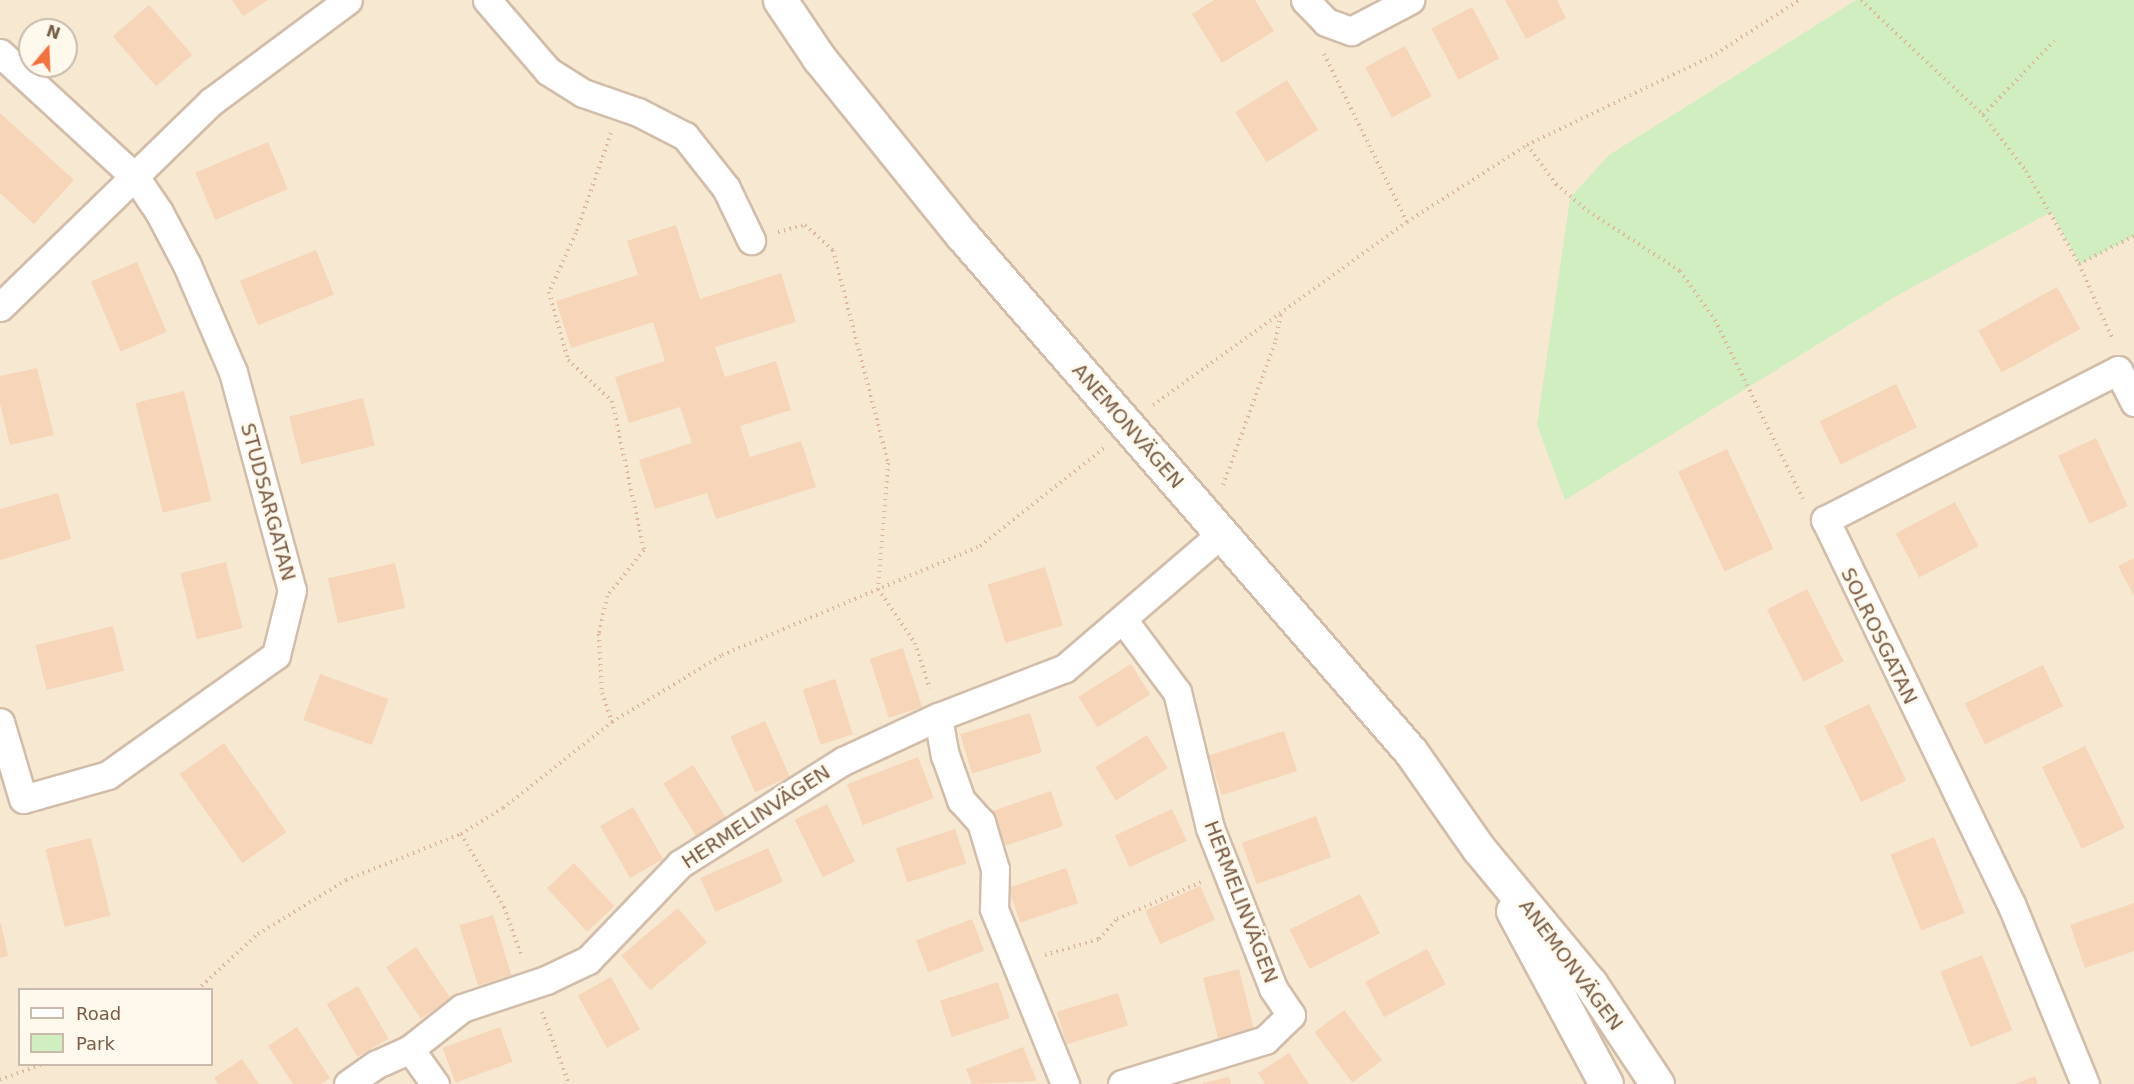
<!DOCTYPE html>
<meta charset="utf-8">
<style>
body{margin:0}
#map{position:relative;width:2134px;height:1084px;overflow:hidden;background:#fef6e4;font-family:"DejaVu Sans",sans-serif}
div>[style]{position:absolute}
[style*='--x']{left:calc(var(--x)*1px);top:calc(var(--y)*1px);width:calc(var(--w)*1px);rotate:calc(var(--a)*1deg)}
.residential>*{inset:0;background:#f7e8d2}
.green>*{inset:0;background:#d1eec1}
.building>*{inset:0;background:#f6d5b9;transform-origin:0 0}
.path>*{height:4px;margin-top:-2px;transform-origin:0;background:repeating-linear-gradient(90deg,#dcb89c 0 1.5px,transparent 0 6px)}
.roads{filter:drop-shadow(2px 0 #d1bda9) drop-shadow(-2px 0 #d1bda9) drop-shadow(0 2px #d1bda9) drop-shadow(0 -2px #d1bda9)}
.minor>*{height:27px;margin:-13.5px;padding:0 13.5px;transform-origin:13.5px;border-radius:13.5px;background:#fff}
.tertiary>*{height:33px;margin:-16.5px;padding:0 16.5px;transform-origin:16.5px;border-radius:16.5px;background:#fff}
span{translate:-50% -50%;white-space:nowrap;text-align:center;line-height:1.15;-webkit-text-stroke:5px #fff9ed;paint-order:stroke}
.street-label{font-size:20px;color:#7a5c47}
.legend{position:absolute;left:18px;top:988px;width:195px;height:78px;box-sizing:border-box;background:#fff9ed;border:2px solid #cabaab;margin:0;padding:8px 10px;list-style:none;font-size:18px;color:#7a5c47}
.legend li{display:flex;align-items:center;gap:12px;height:30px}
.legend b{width:30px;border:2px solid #cabaab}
.north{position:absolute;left:18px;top:18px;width:60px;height:60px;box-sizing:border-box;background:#fff9ed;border:2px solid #cabaab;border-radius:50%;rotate:19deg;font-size:16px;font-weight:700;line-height:24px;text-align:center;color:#7a5c47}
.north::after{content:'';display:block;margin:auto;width:21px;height:27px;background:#f4703e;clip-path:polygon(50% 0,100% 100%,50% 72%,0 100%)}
</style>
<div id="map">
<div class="residential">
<div style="clip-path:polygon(evenodd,0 0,2134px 0,2134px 1084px,0 1084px,0 0,30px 30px,66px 30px,66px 66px,30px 66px,30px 30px,0 0,20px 990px,212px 990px,212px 1064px,20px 1064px,20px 990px)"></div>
</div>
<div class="green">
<div style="clip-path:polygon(1856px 0,2134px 0,2134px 236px,2080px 264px,2051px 212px,1898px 295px,1565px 500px,1537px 425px,1570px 198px,1609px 155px)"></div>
</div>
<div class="building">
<div style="clip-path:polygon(232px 0,268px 0,243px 16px)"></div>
<div style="clip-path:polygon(1214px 0,1255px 0,1274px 31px,1222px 63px,1192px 14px)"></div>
<div style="clip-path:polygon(1505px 0,1557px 0,1566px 18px,1526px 39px)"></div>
<div style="left:149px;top:5px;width:66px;height:48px;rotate:49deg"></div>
<div style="left:1472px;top:7px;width:58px;height:46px;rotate:62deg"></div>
<div style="left:1405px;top:46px;width:57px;height:45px;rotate:62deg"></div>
<div style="left:1287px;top:80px;width:59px;height:61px;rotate:58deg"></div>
<div style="clip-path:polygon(0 113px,74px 180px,34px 224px,0 193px)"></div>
<div style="left:268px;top:142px;width:51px;height:79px;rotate:67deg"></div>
<div style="clip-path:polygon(676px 225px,700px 299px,781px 273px,796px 322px,715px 347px,725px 377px,776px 361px,791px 410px,740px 426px,750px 457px,801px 441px,816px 487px,716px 519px,707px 493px,655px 509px,639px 460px,692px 443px,680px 407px,629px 423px,615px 377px,665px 361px,653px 322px,571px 348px,556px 301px,638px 275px,627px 241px)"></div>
<div style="left:316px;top:250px;width:48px;height:82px;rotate:68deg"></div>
<div style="left:137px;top:262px;width:76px;height:50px;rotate:67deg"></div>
<div style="left:2057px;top:287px;width:48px;height:90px;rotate:61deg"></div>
<div style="clip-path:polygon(37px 368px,54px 435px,10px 445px,0 404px,0 376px)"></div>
<div style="left:1896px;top:384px;width:48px;height:85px;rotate:64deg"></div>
<div style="left:184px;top:391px;width:113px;height:50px;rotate:76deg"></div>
<div style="left:363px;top:398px;width:49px;height:76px;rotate:76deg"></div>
<div style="left:2096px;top:438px;width:75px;height:42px;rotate:65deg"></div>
<div style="left:1727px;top:449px;width:110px;height:54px;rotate:65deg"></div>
<div style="clip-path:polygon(58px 493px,71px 539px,0 560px,0 509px)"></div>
<div style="left:1955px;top:502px;width:50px;height:67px;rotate:62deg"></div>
<div style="clip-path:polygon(2134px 558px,2134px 596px,2118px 566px)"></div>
<div style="left:226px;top:562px;width:68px;height:47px;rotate:76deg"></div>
<div style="left:395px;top:563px;width:46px;height:69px;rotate:77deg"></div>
<div style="left:1045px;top:567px;width:61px;height:60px;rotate:73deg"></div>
<div style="left:1807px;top:589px;width:81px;height:45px;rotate:63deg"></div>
<div style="left:113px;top:626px;width:46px;height:80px;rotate:76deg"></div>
<div style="left:903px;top:648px;width:62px;height:35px;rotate:72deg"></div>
<div style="left:1131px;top:664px;width:36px;height:62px;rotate:58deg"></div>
<div style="left:2043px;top:665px;width:46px;height:87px;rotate:64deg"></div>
<div style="left:320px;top:674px;width:73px;height:49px;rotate:20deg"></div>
<div style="left:835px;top:679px;width:58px;height:34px;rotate:72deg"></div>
<div style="left:1869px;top:704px;width:85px;height:50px;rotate:64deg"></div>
<div style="left:1030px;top:713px;width:41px;height:73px;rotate:73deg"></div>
<div style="left:765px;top:721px;width:61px;height:38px;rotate:66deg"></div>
<div style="left:1284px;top:731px;width:42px;height:79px;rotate:72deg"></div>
<div style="left:1147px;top:735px;width:39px;height:61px;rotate:58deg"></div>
<div style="left:224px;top:743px;width:109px;height:54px;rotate:55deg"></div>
<div style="left:2085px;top:746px;width:91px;height:48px;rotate:64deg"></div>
<div style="left:918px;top:757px;width:44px;height:76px;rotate:69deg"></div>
<div style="left:693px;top:765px;width:62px;height:35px;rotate:58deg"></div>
<div style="left:1051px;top:791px;width:37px;height:61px;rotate:71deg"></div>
<div style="left:827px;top:804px;width:64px;height:36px;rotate:64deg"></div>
<div style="left:633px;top:807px;width:60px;height:38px;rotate:60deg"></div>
<div style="left:1172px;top:809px;width:35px;height:63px;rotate:65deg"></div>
<div style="left:1316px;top:816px;width:44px;height:79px;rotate:70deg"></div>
<div style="left:955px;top:829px;width:36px;height:62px;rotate:72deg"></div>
<div style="left:1934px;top:837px;width:82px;height:47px;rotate:68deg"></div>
<div style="left:91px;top:838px;width:80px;height:47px;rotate:76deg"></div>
<div style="left:768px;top:848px;width:37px;height:74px;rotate:66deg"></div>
<div style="left:574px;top:863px;width:59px;height:37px;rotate:47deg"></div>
<div style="left:1066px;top:868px;width:37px;height:61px;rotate:71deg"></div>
<div style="left:1200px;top:886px;width:37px;height:60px;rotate:66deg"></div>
<div style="left:1360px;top:894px;width:44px;height:79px;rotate:63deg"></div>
<div style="clip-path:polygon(2134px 903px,2134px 951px,2085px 968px,2070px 925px)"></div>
<div style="left:678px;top:908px;width:45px;height:74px;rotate:50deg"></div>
<div style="left:493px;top:915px;width:63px;height:35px;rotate:73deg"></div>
<div style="left:972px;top:919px;width:34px;height:60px;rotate:69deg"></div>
<div style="clip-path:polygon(1px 923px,8px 956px,0 958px,0 924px)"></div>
<div style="left:416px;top:947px;width:62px;height:36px;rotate:56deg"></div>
<div style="left:1427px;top:949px;width:40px;height:70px;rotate:62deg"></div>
<div style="left:1982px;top:955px;width:81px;height:45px;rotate:68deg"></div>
<div style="left:1239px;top:969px;width:62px;height:37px;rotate:76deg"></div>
<div style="left:611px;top:977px;width:60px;height:38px;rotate:61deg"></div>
<div style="left:998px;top:982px;width:38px;height:61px;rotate:72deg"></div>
<div style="left:358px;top:986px;width:61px;height:36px;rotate:60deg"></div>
<div style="left:1118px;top:993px;width:34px;height:64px;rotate:73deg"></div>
<div style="left:1344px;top:1010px;width:63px;height:37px;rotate:53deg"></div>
<div style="clip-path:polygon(297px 1027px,330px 1078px,321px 1084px,293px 1084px,268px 1046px)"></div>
<div style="left:500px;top:1027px;width:37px;height:61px;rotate:70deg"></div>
<div style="clip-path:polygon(1023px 1047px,1037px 1081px,972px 1084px,966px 1069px)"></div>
<div style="clip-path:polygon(1289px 1053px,1309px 1084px,1265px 1084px,1258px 1073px)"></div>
<div style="clip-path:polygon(242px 1059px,259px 1084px,218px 1084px,214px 1078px)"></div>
<div style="clip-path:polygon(2035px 1076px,2038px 1084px,2015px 1084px)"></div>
<div style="clip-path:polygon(1229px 1077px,1231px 1084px,1203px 1084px,1203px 1083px)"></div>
</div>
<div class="path">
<div style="--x:1861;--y:0;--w:168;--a:43.3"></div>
<div style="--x:1983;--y:115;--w:71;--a:52.5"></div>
<div style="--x:2026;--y:171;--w:107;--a:60.3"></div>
<div style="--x:2079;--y:264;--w:83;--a:65.9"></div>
<div style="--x:1324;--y:54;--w:187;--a:63.7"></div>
<div style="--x:1983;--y:115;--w:103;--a:-46.2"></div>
<div style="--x:611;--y:133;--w:106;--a:109.3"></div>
<div style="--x:576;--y:233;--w:65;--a:114.6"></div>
<div style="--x:549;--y:292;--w:71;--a:74.4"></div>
<div style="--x:568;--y:360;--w:60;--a:43"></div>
<div style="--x:612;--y:401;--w:152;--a:77.9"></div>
<div style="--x:644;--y:550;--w:59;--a:128.8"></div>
<div style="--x:607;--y:596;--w:39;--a:102"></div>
<div style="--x:599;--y:634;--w:59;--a:87.1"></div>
<div style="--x:602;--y:693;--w:31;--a:71"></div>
<div style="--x:1527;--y:145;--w:49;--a:53.4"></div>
<div style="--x:1556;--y:184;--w:42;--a:40.2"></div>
<div style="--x:1588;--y:211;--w:110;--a:33.1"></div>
<div style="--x:1680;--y:271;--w:60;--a:54.5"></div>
<div style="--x:1715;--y:320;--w:199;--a:63.8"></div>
<div style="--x:778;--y:232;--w:28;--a:-15"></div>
<div style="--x:805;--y:225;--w:38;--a:42"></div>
<div style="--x:833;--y:250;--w:220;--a:75.5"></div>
<div style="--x:888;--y:463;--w:126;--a:94.5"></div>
<div style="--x:878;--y:589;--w:65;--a:55.6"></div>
<div style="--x:915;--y:643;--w:48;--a:71.9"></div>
<div style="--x:2079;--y:264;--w:62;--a:-27"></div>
<div style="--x:1153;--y:405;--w:313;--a:-35.8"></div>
<div style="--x:1407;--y:222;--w:143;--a:-32.7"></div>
<div style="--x:1527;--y:145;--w:210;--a:-25.7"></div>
<div style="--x:1716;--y:54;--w:99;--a:-33"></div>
<div style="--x:1223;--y:485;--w:154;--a:-69.9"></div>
<div style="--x:1276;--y:340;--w:29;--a:-80"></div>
<div style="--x:461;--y:834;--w:85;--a:59.5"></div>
<div style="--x:504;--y:907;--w:53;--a:70.2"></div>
<div style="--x:1045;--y:955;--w:56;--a:-16.5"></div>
<div style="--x:1099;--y:939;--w:27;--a:-48"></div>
<div style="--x:1117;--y:919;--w:92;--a:-23.8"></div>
<div style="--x:197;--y:990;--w:83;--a:-42.6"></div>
<div style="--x:258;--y:934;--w:103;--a:-31.5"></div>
<div style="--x:346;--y:880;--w:124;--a:-21.8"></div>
<div style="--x:461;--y:834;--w:49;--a:-31.8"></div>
<div style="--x:503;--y:808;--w:139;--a:-38.3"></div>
<div style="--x:612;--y:722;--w:129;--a:-31.3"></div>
<div style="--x:722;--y:655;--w:280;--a:-22.9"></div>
<div style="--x:980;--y:546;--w:158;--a:-38.3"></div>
<div style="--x:542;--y:1012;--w:77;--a:69.4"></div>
<div style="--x:0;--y:1080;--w:46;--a:-20.4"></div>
</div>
<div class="roads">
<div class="minor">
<div style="--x:487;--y:0;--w:94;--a:49.3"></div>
<div style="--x:548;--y:71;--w:41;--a:32.2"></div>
<div style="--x:583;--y:93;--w:58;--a:19.1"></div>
<div style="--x:638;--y:112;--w:53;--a:27.1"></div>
<div style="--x:685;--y:136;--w:66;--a:51.7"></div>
<div style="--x:726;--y:188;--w:58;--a:64.3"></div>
<div style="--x:1305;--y:0;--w:30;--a:46"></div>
<div style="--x:1326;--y:22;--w:27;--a:20"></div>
<div style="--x:1351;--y:31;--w:67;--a:-27.7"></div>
<div style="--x:0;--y:53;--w:185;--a:42.6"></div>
<div style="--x:136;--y:178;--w:41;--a:55.9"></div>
<div style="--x:159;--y:212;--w:60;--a:62.2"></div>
<div style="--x:187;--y:265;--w:116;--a:66.7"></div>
<div style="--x:233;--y:372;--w:226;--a:74.9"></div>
<div style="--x:292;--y:590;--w:67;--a:103.8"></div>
<div style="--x:276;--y:655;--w:206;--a:144.5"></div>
<div style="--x:108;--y:775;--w:88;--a:164.2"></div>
<div style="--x:23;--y:799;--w:80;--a:-106.6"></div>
<div style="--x:0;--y:307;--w:296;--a:-44.2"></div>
<div style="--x:212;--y:101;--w:169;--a:-36.6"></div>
<div style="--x:938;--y:717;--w:39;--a:80"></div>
<div style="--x:945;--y:755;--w:48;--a:70.4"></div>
<div style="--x:961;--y:800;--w:30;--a:48"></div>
<div style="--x:981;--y:822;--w:49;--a:73.4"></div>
<div style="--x:995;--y:869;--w:40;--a:91.4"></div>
<div style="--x:994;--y:909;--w:189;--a:67.9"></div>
<div style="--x:410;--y:1049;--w:43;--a:54.5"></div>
<div style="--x:348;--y:1084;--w:35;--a:-35"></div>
<div style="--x:377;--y:1064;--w:36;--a:-24"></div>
<div style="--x:410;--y:1049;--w:66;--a:-38.3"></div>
<div style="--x:462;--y:1008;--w:89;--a:-18.4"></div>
<div style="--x:546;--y:980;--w:47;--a:-25.5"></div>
<div style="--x:588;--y:960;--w:133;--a:-46.2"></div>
<div style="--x:680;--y:864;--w:193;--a:-32.3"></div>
<div style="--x:843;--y:761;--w:105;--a:-24.9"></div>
<div style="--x:938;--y:717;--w:136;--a:-21.1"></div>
<div style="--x:1065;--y:668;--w:206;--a:-40.7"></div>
<div style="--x:1122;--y:1084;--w:150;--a:-17.1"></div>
<div style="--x:1265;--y:1040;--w:36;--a:-44"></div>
<div style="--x:1291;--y:1015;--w:32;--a:-124"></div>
<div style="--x:1273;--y:988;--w:172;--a:-111.5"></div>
<div style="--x:1210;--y:828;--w:140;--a:-103.6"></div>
<div style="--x:1177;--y:692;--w:89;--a:-126.7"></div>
<div style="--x:2085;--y:1084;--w:195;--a:-112.3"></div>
<div style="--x:2011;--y:904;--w:427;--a:-115.8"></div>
<div style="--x:1825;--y:520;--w:329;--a:-27.1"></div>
<div style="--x:2118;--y:370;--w:36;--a:63"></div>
</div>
<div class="tertiary">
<div style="--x:780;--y:0;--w:70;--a:56.1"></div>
<div style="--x:819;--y:58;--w:228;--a:51.1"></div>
<div style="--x:962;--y:235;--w:685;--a:49.03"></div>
<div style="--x:1411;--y:752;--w:118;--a:55"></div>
<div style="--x:1479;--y:849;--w:174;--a:50.4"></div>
<div style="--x:1590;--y:983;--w:121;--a:56.4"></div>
<div style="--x:1513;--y:911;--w:196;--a:61.7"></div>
</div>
</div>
<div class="street-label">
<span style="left:1128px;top:426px;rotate:49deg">ANEMONVÄGEN</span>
<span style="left:268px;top:502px;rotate:75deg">STUDSARGATAN</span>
<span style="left:1879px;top:636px;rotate:64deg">SOLROSGATAN</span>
<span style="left:756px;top:817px;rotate:-33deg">HERMELINVÄGEN</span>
<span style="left:1241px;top:902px;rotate:69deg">HERMELINVÄGEN</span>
<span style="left:1571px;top:965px;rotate:53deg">ANEMONVÄGEN</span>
</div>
<ul class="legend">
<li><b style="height:8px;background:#fff"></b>Road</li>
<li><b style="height:16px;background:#d1eec1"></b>Park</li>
</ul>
<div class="north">N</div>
</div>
